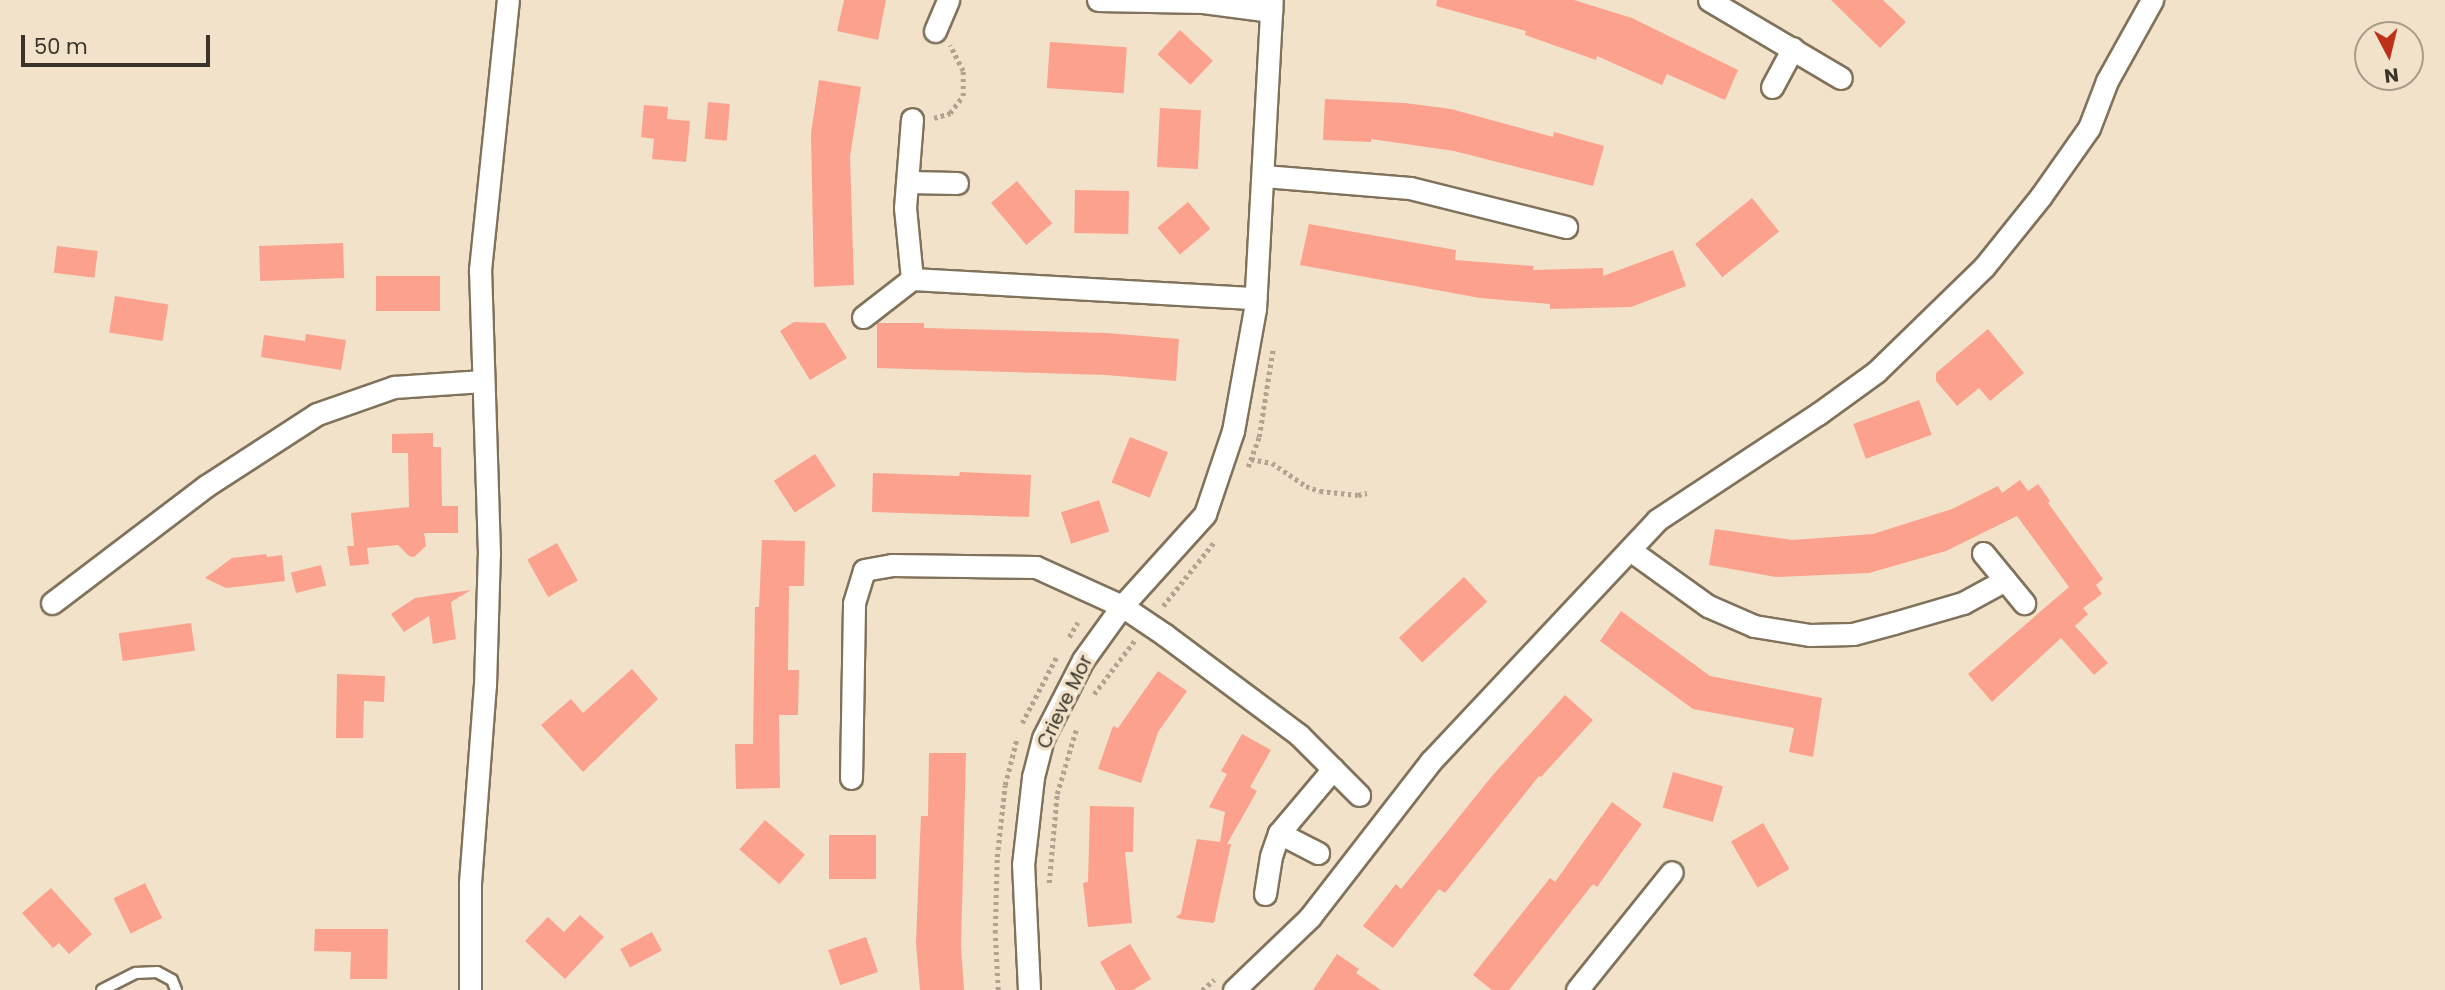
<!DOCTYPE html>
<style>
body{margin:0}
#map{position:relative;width:2445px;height:990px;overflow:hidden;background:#f1e2c9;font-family:Poppins,sans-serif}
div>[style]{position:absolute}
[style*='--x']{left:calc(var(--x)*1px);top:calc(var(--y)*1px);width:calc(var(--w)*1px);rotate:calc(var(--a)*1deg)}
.building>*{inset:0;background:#fca18d;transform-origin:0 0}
.path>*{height:4.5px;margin-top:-2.25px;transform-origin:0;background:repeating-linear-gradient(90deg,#b0a491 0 3.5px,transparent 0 7px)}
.roads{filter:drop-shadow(2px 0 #80725b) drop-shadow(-2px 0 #80725b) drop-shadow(0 2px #80725b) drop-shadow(0 -2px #80725b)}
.lane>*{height:10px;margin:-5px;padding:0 5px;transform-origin:5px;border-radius:5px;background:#fff}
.street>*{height:21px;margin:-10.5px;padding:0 10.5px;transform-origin:10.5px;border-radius:10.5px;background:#fff}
span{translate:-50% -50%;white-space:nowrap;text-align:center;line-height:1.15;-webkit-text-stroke:7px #f1e2c9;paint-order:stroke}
.street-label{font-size:19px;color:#393329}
.north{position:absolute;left:2354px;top:21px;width:70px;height:70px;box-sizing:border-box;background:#f1e2c9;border:2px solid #a79c89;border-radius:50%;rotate:173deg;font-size:19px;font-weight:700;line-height:28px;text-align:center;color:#393329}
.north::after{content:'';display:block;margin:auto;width:24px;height:32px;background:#bd311b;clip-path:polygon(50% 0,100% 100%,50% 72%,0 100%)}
.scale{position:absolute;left:21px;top:35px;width:189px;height:32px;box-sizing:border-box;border:4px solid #393329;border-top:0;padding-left:9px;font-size:21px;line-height:24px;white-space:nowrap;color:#393329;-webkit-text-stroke:5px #f1e2c9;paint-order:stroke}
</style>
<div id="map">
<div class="building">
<div style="clip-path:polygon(844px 0,886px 0,878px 40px,837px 31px)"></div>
<div style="clip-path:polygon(1437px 0,1574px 0,1632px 18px,1738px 70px,1725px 100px,1667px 74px,1662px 85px,1597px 56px,1596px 60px,1525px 35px,1526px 31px,1436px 6px)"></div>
<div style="clip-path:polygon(1831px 0,1883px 0,1906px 22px,1880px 48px)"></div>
<div style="left:1180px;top:30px;width:45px;height:33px;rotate:43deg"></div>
<div style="left:1050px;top:42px;width:77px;height:46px;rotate:4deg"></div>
<div style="clip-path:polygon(819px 80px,861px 87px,850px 156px,854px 285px,814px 287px,811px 133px)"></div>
<div style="clip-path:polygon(1325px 99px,1405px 103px,1451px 109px,1553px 137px,1554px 132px,1604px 146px,1593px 186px,1454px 151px,1371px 139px,1371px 142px,1323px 140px)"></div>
<div style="left:708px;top:102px;width:22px;height:37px;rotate:5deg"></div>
<div style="clip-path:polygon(644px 105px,668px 107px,667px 119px,690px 121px,686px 162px,652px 159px,654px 139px,641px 137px)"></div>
<div style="left:1160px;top:108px;width:41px;height:59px;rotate:3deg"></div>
<div style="left:1017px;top:181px;width:55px;height:34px;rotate:50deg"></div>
<div style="left:1075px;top:190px;width:54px;height:43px;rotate:1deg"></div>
<div style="left:1752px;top:198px;width:43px;height:73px;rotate:51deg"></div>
<div style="left:1188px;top:202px;width:35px;height:40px;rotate:50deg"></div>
<div style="clip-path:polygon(1309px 224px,1456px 250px,1455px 260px,1534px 266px,1533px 270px,1603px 268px,1603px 276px,1673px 250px,1686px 286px,1631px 307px,1550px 309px,1550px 304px,1480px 298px,1300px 265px)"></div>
<div style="left:343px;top:243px;width:35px;height:84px;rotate:88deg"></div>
<div style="left:57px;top:246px;width:41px;height:27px;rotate:7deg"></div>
<div style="left:376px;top:276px;width:64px;height:35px"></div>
<div style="left:115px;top:296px;width:54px;height:37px;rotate:9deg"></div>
<div style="clip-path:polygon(794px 322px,825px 323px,847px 358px,810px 380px,780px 331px)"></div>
<div style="clip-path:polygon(877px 323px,924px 323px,924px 328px,1107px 333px,1179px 339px,1176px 381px,1106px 375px,877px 368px)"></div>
<div style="clip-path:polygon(1988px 329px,2024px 373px,1990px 401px,1979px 388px,1957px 406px,1936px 381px,1936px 373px)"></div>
<div style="clip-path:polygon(306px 334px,346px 340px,341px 370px,261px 357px,264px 335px,305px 341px)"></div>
<div style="left:1919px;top:400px;width:37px;height:70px;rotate:70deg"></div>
<div style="clip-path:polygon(433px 433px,433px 447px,441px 447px,442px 506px,458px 506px,458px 533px,424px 533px,426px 546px,414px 557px,409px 556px,398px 545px,367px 548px,369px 564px,350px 566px,347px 546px,354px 546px,351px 513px,409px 507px,408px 453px,392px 453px,392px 434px)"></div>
<div style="left:1130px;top:437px;width:41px;height:49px;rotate:22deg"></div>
<div style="left:815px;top:454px;width:38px;height:49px;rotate:57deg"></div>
<div style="clip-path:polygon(960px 472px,1031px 475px,1029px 517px,872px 512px,873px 473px,959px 476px)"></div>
<div style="clip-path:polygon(2020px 480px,2028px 491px,2038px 484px,2050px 501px,2048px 503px,2103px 579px,2096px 585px,2102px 594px,2083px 608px,2088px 614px,2075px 626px,2108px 663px,2094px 675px,2061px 638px,1992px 702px,1968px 674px,2069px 587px,2017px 516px,1946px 551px,1869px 573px,1776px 577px,1709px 565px,1715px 529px,1793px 540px,1873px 534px,1952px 509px,1998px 486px,2002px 493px)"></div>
<div style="left:1099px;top:500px;width:33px;height:40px;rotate:72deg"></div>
<div style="clip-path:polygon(762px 540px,805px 541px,804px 586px,789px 586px,788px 670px,799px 670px,798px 715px,779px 715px,780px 788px,736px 789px,735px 744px,753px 744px,755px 607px,759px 607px)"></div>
<div style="left:557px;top:543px;width:43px;height:34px;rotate:61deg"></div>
<div style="clip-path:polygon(266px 554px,267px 557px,282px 555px,285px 581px,226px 588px,205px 578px,232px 558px)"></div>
<div style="left:321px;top:565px;width:21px;height:31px;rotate:76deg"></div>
<div style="left:1464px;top:577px;width:34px;height:89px;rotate:47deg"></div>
<div style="clip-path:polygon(471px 590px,451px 602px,456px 639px,433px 644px,429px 616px,404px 632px,391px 614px,415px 598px)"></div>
<div style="clip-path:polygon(1621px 611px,1710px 676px,1822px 698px,1813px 757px,1789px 752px,1794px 728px,1693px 709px,1600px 641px)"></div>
<div style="left:191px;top:623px;width:28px;height:73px;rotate:82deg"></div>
<div style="clip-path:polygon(632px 669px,658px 699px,583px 772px,541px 725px,571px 699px,583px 713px)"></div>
<div style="clip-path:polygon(1158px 671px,1187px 691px,1158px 732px,1141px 783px,1098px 769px,1113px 726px,1118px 728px)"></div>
<div style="clip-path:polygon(337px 674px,385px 676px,384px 702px,364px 701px,363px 738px,336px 738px)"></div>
<div style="clip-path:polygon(1565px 695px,1593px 720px,1541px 777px,1539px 776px,1445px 893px,1439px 889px,1393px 948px,1363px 926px,1396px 884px,1401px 889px,1492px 776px)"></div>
<div style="clip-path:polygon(1242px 734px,1271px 750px,1250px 787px,1257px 791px,1227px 844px,1231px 844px,1214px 923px,1180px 919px,1176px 917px,1181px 913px,1197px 839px,1220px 842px,1225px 812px,1209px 807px,1227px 774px,1221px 771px)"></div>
<div style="clip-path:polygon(929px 753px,966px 753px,961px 946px,964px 990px,920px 990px,916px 944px,920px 838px,921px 816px,928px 816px)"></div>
<div style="left:1673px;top:772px;width:52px;height:37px;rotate:16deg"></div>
<div style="clip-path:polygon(1612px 802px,1642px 824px,1597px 887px,1593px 884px,1509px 990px,1492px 990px,1473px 975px,1550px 878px,1555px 882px)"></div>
<div style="clip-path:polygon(1090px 806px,1134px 807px,1133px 852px,1125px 852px,1132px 923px,1088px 927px,1083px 883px,1088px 882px)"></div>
<div style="left:765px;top:820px;width:53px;height:39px;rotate:41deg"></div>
<div style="left:1763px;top:823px;width:53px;height:37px;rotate:60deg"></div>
<div style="left:829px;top:835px;width:47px;height:44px"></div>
<div style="left:145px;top:883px;width:39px;height:35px;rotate:64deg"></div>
<div style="clip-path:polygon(51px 888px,92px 934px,69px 954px,59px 943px,53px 948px,22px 913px)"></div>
<div style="clip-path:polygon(580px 915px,604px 937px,565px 979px,525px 941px,548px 917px,564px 932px)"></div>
<div style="clip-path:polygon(315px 929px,388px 929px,387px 979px,350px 979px,351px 952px,314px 951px)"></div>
<div style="left:652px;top:932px;width:21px;height:36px;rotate:62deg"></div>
<div style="left:866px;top:937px;width:37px;height:40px;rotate:71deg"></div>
<div style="clip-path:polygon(1130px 944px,1151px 979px,1133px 990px,1116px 990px,1100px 962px)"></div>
<div style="clip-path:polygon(1337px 954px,1359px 969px,1356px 973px,1381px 990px,1313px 990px)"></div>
</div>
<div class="path">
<div style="--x:934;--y:118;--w:17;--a:-17"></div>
<div style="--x:950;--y:113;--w:21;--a:-53"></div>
<div style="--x:963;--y:96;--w:25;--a:-90"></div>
<div style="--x:963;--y:71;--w:29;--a:-117"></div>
<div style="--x:1251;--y:459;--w:21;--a:11"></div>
<div style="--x:1272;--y:463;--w:41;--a:34.1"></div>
<div style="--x:1306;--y:486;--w:15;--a:20"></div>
<div style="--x:1320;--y:491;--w:38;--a:6"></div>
<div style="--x:1358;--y:495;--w:9;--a:-13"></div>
<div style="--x:1248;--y:467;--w:32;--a:-70"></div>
<div style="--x:1259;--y:437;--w:89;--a:-81"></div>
<div style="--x:1163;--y:606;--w:82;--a:-51.4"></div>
<div style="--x:1069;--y:637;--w:17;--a:-59"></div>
<div style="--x:1094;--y:694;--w:68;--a:-52.8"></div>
<div style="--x:1022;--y:723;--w:76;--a:-62.4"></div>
<div style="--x:1049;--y:883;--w:89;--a:-84.9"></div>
<div style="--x:1057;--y:794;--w:67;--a:-73.5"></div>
<div style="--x:998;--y:990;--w:57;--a:-93"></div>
<div style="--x:995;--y:933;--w:76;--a:-88.5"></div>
<div style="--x:997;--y:857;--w:72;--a:-83.7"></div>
<div style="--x:1005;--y:785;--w:49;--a:-75.7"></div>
<div style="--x:1202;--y:990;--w:16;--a:-40"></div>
</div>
<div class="roads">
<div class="lane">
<div style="--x:102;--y:990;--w:38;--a:-27"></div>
<div style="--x:136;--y:973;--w:21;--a:-3"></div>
<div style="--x:157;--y:972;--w:17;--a:28"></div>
<div style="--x:172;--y:980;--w:11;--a:68"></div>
</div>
<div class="street">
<div style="--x:1098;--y:0;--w:105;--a:1.1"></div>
<div style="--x:1203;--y:2;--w:69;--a:7.5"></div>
<div style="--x:1709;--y:0;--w:153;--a:30.6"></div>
<div style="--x:935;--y:31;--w:34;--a:-67"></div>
<div style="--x:1772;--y:87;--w:44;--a:-61.7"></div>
<div style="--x:1264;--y:176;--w:146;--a:4.7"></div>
<div style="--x:1410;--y:188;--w:161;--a:14"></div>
<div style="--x:907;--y:182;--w:50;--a:1.1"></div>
<div style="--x:912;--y:279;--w:344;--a:3.2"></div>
<div style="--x:863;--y:317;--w:62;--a:-37.8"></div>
<div style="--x:912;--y:279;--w:71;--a:-95.6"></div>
<div style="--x:905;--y:208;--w:89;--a:-85.5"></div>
<div style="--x:1630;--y:550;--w:96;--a:35.7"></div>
<div style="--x:1708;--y:606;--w:50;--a:23.5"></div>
<div style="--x:1754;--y:626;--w:57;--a:9.1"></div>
<div style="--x:1810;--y:635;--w:43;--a:-1.3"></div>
<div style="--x:1853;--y:634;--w:42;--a:-15"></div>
<div style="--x:1894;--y:623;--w:72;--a:-16.2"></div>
<div style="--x:1963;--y:603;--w:48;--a:-28.7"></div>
<div style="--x:1983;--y:553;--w:65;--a:50.6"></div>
<div style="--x:52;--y:603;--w:193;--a:-37.2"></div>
<div style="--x:206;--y:486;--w:132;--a:-33"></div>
<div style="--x:317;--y:414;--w:82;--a:-19.3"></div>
<div style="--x:394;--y:387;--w:89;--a:-3.9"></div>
<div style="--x:851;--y:778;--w:175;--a:-89"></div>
<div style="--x:854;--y:603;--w:34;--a:-73"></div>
<div style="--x:864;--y:570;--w:28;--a:-10"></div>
<div style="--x:892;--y:565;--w:144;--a:0.8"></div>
<div style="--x:1036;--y:567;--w:94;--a:24.4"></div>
<div style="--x:1122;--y:606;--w:52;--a:34"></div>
<div style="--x:1165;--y:635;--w:167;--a:36.7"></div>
<div style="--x:1299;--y:735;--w:85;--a:45"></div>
<div style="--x:1279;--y:833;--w:44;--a:27.1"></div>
<div style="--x:1265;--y:894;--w:38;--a:-81"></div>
<div style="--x:1271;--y:856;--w:24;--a:-71"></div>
<div style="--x:1279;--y:833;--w:84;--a:-49.8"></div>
<div style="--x:470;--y:990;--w:107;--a:-90"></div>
<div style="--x:470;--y:883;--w:199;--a:-85.7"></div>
<div style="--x:485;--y:685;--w:131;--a:-88.3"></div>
<div style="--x:489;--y:554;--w:284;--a:-91.8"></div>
<div style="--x:480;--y:270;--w:271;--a:-84.1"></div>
<div style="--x:1029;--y:990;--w:125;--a:-92.7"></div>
<div style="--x:1023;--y:865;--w:89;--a:-83.5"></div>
<div style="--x:1033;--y:777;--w:40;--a:-75.6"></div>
<div style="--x:1043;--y:738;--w:88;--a:-62.9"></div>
<div style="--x:1083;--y:660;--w:67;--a:-54.2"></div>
<div style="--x:1122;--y:606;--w:124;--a:-47.9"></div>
<div style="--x:1205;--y:514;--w:88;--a:-71.4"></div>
<div style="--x:1233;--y:431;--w:124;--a:-79.8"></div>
<div style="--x:1255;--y:309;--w:309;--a:-86.9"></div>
<div style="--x:1234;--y:990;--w:105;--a:-43.8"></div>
<div style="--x:1310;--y:917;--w:197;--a:-52.2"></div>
<div style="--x:1431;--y:761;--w:330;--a:-46.8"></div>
<div style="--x:1657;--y:520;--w:193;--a:-33.4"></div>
<div style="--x:1818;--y:414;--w:72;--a:-35.9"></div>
<div style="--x:1876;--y:372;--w:151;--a:-44.2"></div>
<div style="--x:1984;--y:267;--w:91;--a:-51.2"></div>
<div style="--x:2041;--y:196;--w:83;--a:-54.8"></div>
<div style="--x:2089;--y:128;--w:50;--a:-69"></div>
<div style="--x:2107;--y:81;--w:93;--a:-60.9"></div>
<div style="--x:1577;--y:990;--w:151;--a:-51.2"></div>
</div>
</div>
<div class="street-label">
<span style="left:1065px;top:702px;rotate:-64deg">Crieve Mor</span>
</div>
<div class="north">N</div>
<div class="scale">50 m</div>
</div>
